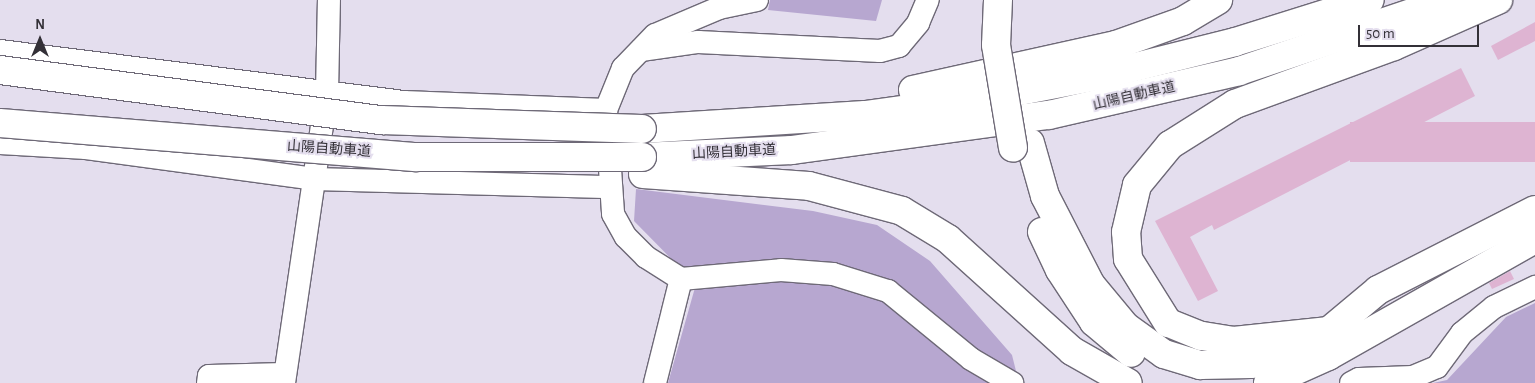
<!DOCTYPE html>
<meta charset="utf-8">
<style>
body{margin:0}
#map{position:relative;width:1535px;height:383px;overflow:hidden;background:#e4deee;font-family:"Alegreya Sans","Noto Sans JP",sans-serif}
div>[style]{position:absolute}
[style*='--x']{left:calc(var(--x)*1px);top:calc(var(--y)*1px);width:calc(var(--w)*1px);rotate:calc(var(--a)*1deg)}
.green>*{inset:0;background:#b7a7d0}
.building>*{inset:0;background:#deb4d2;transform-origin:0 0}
.roads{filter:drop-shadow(1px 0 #6e6977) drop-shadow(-1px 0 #6e6977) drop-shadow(0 1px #6e6977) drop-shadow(0 -1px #6e6977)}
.minor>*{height:22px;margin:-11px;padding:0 11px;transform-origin:11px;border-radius:11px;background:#fff}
.highway>*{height:28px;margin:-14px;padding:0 14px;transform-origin:14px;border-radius:14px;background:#fff}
.bridges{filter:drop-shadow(1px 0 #6e6977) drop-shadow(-1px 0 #6e6977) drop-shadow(0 1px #6e6977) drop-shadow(0 -1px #6e6977)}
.highway-bridge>*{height:28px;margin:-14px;padding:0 14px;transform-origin:14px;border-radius:14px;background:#fff}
span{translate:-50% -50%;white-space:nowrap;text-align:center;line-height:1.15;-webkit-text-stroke:4px #e4deee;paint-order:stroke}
.street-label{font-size:14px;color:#333037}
.north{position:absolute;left:15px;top:15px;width:50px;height:50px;-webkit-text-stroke:4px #e4deee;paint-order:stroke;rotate:0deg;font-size:14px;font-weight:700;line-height:20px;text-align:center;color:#333037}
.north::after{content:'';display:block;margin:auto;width:18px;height:22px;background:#333037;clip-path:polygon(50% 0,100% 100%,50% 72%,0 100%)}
.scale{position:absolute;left:1358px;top:25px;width:121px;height:22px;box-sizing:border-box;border:2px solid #333037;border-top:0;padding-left:6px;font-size:15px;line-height:18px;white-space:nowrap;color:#333037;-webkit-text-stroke:4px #e4deee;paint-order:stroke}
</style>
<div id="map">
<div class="green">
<div style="clip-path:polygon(770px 0,882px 0,876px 21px,768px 10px)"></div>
<div style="clip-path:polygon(636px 189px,813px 211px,877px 225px,930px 261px,1012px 355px,1019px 383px,668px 383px,696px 284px,634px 221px)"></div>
<div style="clip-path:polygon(1535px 303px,1535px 383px,1433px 383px,1447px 380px,1506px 317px)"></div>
</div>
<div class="building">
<div style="clip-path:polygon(1535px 22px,1535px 41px,1498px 60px,1491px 46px)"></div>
<div style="clip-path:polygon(1461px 68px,1475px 96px,1214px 230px,1212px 225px,1190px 237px,1218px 291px,1198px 301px,1155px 221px)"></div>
<div style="left:1535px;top:122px;width:40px;height:185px;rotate:90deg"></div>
<div style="clip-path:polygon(1510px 271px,1514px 279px,1492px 289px,1489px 283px)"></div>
</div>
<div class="roads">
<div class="minor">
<div style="--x:757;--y:0;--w:39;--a:168"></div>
<div style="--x:719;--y:8;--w:69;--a:157.1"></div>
<div style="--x:655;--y:35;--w:46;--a:134.1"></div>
<div style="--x:623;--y:68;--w:45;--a:112"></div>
<div style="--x:606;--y:110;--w:104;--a:86.1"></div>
<div style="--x:613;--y:214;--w:26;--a:61"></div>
<div style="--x:626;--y:237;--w:28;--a:45"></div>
<div style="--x:646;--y:257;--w:41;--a:32.2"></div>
<div style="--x:681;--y:279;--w:100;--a:-5.1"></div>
<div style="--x:781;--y:270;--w:52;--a:4.4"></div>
<div style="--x:833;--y:274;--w:58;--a:17.2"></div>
<div style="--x:888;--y:291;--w:107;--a:39.3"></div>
<div style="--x:971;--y:359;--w:48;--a:30.3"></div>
<div style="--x:641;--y:50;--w:58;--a:-8"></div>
<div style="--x:698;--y:42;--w:182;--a:2.8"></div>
<div style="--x:880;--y:51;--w:20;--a:-15"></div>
<div style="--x:899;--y:46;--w:30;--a:-50"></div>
<div style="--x:918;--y:23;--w:25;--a:-67"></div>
<div style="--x:0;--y:51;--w:407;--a:7.2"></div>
<div style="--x:404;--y:102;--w:202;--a:2.3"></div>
<div style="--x:0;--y:143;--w:86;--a:3.3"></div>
<div style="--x:86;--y:148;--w:232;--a:7.7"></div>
<div style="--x:316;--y:179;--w:295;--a:1.6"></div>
<div style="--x:208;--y:383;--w:7;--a:-82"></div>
<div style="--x:209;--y:376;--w:75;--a:-1.5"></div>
<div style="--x:284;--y:383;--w:293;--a:-81.6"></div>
<div style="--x:327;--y:93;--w:93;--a:-88.8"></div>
<div style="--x:655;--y:383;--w:107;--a:-76"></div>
<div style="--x:1351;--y:383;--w:9;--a:-27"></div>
<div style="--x:1359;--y:379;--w:54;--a:-2.1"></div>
<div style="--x:1413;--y:377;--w:26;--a:-23"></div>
<div style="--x:1437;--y:367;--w:42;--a:-53.7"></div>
<div style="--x:1462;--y:333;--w:41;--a:-39.1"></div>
<div style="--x:1494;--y:307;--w:46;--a:-26"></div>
</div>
<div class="highway">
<div style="--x:913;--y:90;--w:208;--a:-12.5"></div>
<div style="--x:1116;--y:45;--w:71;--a:-19.7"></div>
<div style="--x:1183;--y:21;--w:41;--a:-31"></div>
<div style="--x:642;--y:129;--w:223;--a:-3.6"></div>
<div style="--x:865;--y:115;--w:109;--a:-7.9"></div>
<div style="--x:973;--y:100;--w:132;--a:-10.9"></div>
<div style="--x:1103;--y:75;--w:136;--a:-14"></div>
<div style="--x:1235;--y:42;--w:141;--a:-17.3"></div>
<div style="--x:1030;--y:143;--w:55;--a:74.2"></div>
<div style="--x:1045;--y:196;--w:100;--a:62.7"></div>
<div style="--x:1091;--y:285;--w:53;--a:50.3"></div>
<div style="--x:1125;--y:326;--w:48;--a:35.7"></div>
<div style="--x:1164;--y:354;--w:38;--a:17"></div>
<div style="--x:1200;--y:365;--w:51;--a:-1.1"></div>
<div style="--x:1251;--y:364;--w:43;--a:-20.6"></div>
<div style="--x:1291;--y:349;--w:42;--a:-25.3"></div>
<div style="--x:1329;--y:331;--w:64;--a:-39.9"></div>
<div style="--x:1378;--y:290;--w:176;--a:-27"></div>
<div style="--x:642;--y:157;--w:150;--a:-2.7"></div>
<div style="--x:792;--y:150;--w:259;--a:-7.8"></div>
<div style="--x:1049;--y:115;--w:195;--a:-13"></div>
<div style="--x:1239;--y:71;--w:223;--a:-18.6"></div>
<div style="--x:643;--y:174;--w:166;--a:4.1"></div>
<div style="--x:809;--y:186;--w:96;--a:15"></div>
<div style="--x:902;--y:211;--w:54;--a:31.3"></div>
<div style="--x:948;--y:239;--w:167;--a:42.1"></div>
<div style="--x:1072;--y:351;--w:64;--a:29.7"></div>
<div style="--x:1042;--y:232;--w:42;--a:64.7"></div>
<div style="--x:1060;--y:270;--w:62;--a:56.8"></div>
<div style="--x:1094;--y:322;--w:48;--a:40"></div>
<div style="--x:1329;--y:331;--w:96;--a:174"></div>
<div style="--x:1234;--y:341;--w:33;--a:-171"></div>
<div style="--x:1201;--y:336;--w:35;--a:-158"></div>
<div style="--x:1168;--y:323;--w:75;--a:-122"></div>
<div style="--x:1128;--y:259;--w:27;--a:-94"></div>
<div style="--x:1126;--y:232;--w:48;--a:-76.8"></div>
<div style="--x:1137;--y:185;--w:52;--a:-50.5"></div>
<div style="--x:1170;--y:145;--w:77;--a:-32.2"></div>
<div style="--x:1235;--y:104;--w:169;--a:-20"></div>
<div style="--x:1394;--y:46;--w:114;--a:-23.9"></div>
<div style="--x:1268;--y:383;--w:66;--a:-24.2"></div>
<div style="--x:1328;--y:356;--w:238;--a:-29.5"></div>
</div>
</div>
<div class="bridges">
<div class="highway-bridge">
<div style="--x:998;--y:0;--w:45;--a:92.5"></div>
<div style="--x:996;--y:45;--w:104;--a:80.6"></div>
<div style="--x:0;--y:70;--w:385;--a:7.5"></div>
<div style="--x:382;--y:120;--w:260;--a:2"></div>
<div style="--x:0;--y:123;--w:418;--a:4.7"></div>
<div style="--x:417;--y:157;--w:225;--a:0"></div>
</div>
</div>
<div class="street-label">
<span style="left:1134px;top:96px;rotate:-13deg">山陽自動車道</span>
<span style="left:329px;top:149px;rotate:4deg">山陽自動車道</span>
<span style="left:734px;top:152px;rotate:-3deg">山陽自動車道</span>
</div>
<div class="north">N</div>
<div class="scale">50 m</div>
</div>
